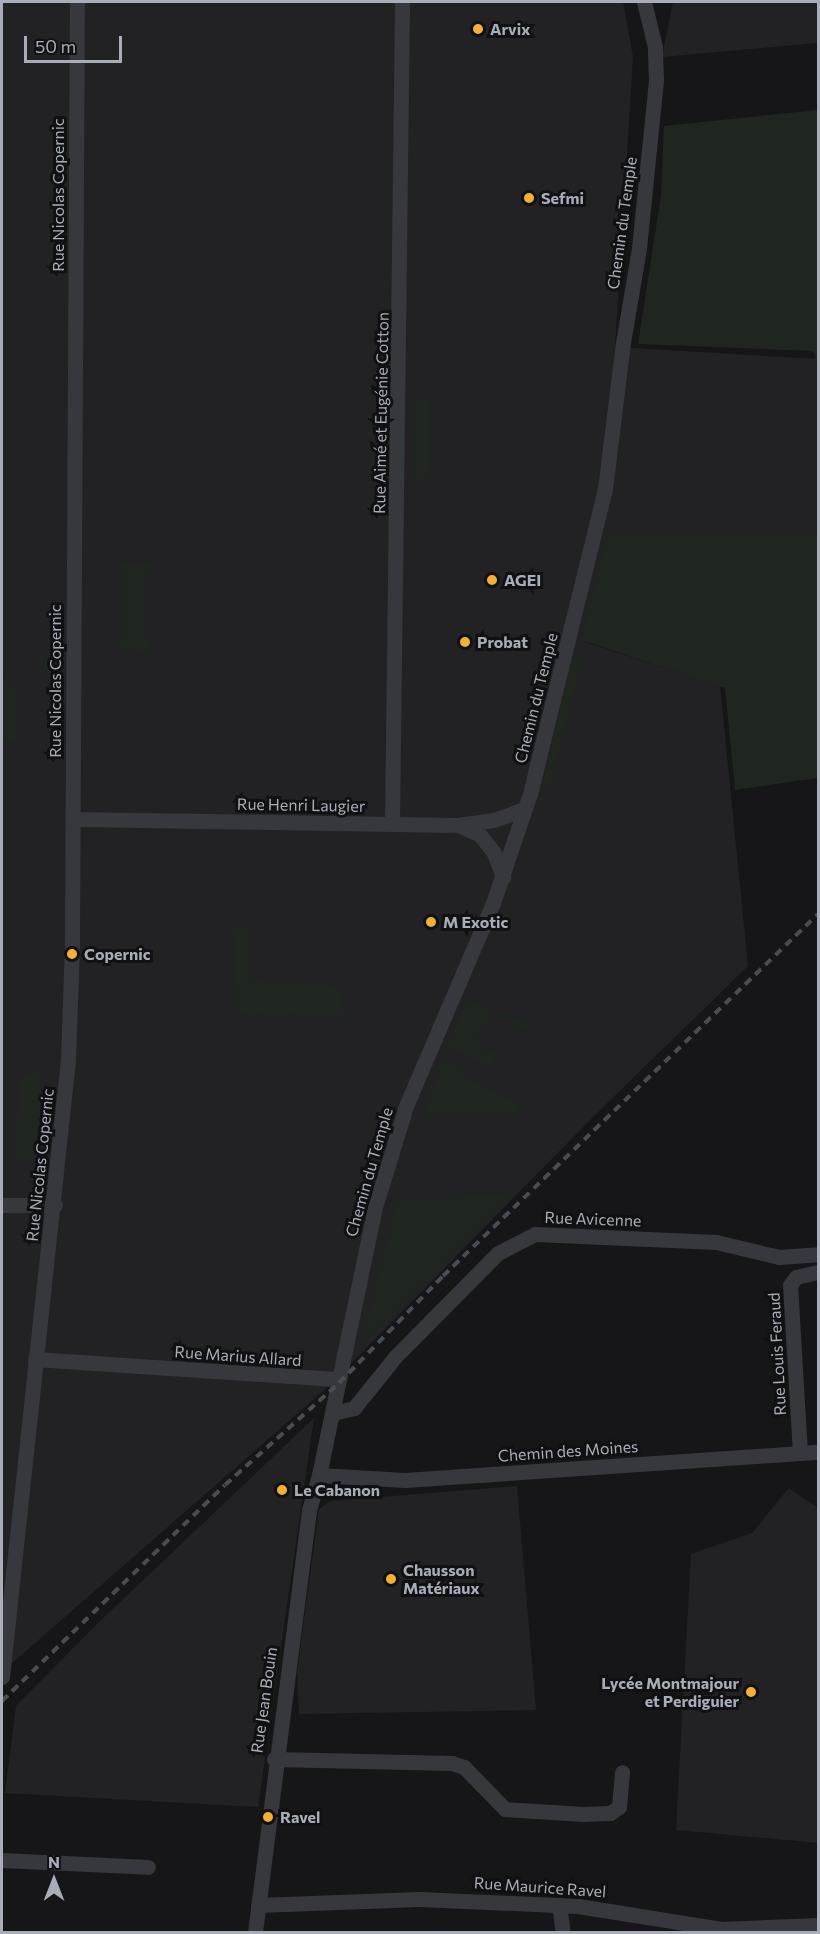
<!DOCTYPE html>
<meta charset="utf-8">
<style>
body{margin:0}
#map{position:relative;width:820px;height:1934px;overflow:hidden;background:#161618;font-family:Commissioner,sans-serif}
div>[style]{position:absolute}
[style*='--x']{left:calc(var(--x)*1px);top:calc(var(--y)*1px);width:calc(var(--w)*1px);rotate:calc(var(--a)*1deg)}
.built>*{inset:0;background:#222225}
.green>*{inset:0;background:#1e261f;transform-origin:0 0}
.minor>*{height:15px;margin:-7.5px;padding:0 7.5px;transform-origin:7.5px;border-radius:7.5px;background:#37383d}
.rail>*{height:4px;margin-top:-2px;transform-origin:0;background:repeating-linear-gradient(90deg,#4a4c52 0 8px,transparent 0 14px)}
.dots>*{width:16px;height:16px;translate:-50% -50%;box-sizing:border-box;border:3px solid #111113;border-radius:50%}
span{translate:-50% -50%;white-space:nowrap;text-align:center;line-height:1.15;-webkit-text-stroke:6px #111113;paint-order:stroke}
.poi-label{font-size:16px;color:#a8adb8;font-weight:700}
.left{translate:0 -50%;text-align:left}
.right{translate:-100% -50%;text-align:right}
.street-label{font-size:16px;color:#a8adb8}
.frame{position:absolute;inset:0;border:3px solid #a8adb8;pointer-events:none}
.north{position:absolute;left:24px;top:1850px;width:60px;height:60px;-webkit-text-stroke:4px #111113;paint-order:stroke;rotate:0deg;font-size:16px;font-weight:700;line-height:24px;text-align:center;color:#a8adb8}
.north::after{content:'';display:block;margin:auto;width:21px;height:27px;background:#a8adb8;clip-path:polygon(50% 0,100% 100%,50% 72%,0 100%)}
.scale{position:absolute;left:24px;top:36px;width:98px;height:27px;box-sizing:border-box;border:3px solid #a8adb8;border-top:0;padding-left:8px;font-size:18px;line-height:21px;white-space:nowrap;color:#a8adb8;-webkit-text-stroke:4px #111113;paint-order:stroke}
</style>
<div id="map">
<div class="built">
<div style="clip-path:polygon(2px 2px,623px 2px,633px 57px,615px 347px,818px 359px,818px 538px,606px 538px,585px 642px,720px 686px,748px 966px,593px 1117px,331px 1384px,2px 1672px)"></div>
<div style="clip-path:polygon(673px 2px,818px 2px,818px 43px,662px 57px)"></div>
<div style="clip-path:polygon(314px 1418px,258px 1807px,5px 1793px,16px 1706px,97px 1624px)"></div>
<div style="clip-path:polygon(517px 1486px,536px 1710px,299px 1714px,297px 1672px,319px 1509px,330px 1501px)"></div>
<div style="clip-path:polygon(789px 1488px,818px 1508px,818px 1843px,676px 1830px,691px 1554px,752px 1533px)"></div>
</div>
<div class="green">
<div style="clip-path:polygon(818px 110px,818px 364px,813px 351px,638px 344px,661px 195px,664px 126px)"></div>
<div style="left:431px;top:398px;width:81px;height:17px;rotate:91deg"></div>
<div style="clip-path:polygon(607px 533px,818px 535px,818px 778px,735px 790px,725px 688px,581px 640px)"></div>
<div style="clip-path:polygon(119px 563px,152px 564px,153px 570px,145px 569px,145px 638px,153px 643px,146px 652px,116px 649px,116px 643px,124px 640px,125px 572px,115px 567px)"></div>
<div style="clip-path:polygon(49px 615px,59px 619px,60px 670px,40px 675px,40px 655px,50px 655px)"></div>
<div style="clip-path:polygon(571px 659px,581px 661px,551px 788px,543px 784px)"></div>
<div style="clip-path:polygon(7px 672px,13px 675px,10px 682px,17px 693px,18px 743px,2px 741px,2px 682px)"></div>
<div style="clip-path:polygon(233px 929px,251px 929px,250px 980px,343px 987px,342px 1015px,236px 1014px)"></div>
<div style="clip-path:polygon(468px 1000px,529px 1025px,527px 1030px,490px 1014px,481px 1034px,477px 1033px,475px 1038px,483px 1041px,478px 1053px,485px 1056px,489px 1049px,496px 1053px,491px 1066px,447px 1047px)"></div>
<div style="clip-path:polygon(442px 1060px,461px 1071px,460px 1074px,520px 1105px,518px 1113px,423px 1115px)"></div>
<div style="left:19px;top:1075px;width:20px;height:41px"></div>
<div style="left:17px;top:1118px;width:20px;height:40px"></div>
<div style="clip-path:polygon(509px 1195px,362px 1344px,396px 1200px)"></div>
</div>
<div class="minor">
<div style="--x:73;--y:819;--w:385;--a:0.9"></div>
<div style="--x:458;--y:825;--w:24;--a:24"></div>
<div style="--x:480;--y:835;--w:23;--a:52"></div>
<div style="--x:494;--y:853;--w:26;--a:69"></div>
<div style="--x:392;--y:824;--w:822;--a:-89.3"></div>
<div style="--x:458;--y:825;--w:36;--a:-8"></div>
<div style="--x:494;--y:820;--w:33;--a:-20"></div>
<div style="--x:2;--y:1205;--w:53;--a:0"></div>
<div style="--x:35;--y:1359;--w:305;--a:3.8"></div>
<div style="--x:333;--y:1413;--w:22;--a:-13"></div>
<div style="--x:354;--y:1408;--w:65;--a:-51.2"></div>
<div style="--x:395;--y:1357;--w:146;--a:-45.3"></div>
<div style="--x:498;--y:1253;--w:42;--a:-27.2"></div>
<div style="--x:535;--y:1234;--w:181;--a:2.5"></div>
<div style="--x:716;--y:1242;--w:65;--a:13.4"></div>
<div style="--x:779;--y:1257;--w:39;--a:-4"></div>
<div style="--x:800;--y:1453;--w:168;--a:-93.4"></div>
<div style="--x:790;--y:1285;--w:10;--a:-53"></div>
<div style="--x:796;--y:1277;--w:23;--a:-13"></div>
<div style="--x:319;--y:1475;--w:86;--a:3.3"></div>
<div style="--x:405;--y:1480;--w:414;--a:-3.9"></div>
<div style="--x:2;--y:1677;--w:622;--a:-83.9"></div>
<div style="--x:68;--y:1059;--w:117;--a:-88"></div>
<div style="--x:72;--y:942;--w:940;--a:-89.7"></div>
<div style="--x:274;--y:1759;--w:178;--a:1.3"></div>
<div style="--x:452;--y:1763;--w:13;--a:18"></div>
<div style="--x:464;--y:1767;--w:59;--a:45.7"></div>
<div style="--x:505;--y:1809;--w:78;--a:3.7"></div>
<div style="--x:583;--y:1814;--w:27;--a:-2"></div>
<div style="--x:610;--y:1813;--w:11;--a:-34"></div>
<div style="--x:619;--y:1807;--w:35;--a:-85"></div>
<div style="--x:2;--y:1860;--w:146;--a:2.7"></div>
<div style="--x:258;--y:1905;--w:161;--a:-2.1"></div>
<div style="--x:419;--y:1899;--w:159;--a:2.5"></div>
<div style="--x:578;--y:1906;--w:145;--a:9.1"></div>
<div style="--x:721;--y:1929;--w:97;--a:-2.4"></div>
<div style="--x:559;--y:1905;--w:27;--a:82"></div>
<div style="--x:255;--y:1932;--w:425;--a:-82.7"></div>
<div style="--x:309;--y:1510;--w:36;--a:-74"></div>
<div style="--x:319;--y:1475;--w:274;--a:-78.2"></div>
<div style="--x:375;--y:1207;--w:106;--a:-72.9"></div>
<div style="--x:406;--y:1106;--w:221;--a:-66.8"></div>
<div style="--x:493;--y:903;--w:115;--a:-71.3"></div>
<div style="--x:530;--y:794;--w:314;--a:-76.2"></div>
<div style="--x:605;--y:489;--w:147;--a:-83"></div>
<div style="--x:623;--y:343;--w:96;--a:-80.4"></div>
<div style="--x:639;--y:248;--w:169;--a:-84.2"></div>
<div style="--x:656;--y:80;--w:33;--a:-92"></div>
<div style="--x:655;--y:47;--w:46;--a:-103.7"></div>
</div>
<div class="rail">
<div style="--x:2;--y:1701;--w:310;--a:-44.1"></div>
<div style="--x:225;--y:1485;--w:153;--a:-41.8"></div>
<div style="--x:339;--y:1383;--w:149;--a:-45.8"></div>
<div style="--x:443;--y:1276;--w:521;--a:-43.99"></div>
</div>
<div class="dots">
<div style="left:478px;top:29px;background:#f2b134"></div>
<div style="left:529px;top:198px;background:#f2b134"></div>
<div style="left:492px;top:580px;background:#f2b134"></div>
<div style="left:465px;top:642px;background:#f2b134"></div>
<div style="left:431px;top:922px;background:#f2b134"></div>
<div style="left:72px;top:954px;background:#f2b134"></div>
<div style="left:282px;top:1490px;background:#f2b134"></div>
<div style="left:391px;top:1579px;background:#f2b134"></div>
<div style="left:751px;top:1692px;background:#f2b134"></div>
<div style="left:268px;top:1817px;background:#f2b134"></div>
</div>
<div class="poi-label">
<span class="left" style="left:490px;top:29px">Arvix</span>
<span class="left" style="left:541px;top:198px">Sefmi</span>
<span class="left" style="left:504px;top:580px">AGEI</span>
<span class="left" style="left:477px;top:642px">Probat</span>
<span class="left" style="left:443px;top:922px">M Exotic</span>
<span class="left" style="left:84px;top:954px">Copernic</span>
<span class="left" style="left:294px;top:1490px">Le Cabanon</span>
<span class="left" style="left:403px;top:1579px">Chausson<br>Matériaux</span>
<span class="right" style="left:739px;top:1692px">Lycée Montmajour<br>et Perdiguier</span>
<span class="left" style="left:280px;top:1817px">Ravel</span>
</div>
<div class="street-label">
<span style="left:58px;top:195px;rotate:-90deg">Rue Nicolas Copernic</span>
<span style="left:622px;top:223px;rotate:-82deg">Chemin du Temple</span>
<span style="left:381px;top:413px;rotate:-89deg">Rue Aimé et Eugénie Cotton</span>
<span style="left:55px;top:681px;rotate:-90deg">Rue Nicolas Copernic</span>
<span style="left:536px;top:698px;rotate:-76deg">Chemin du Temple</span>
<span style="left:301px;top:805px;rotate:1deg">Rue Henri Laugier</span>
<span style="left:40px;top:1165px;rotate:-84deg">Rue Nicolas Copernic</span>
<span style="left:369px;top:1172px;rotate:-74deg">Chemin du Temple</span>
<span style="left:593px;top:1219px;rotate:2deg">Rue Avicenne</span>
<span style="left:777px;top:1354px;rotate:-93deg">Rue Louis Feraud</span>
<span style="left:238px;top:1356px;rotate:4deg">Rue Marius Allard</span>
<span style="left:568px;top:1451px;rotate:-4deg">Chemin des Moines</span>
<span style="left:264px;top:1700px;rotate:-82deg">Rue Jean Bouin</span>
<span style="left:540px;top:1887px;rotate:4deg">Rue Maurice Ravel</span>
</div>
<div class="frame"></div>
<div class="north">N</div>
<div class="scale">50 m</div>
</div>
